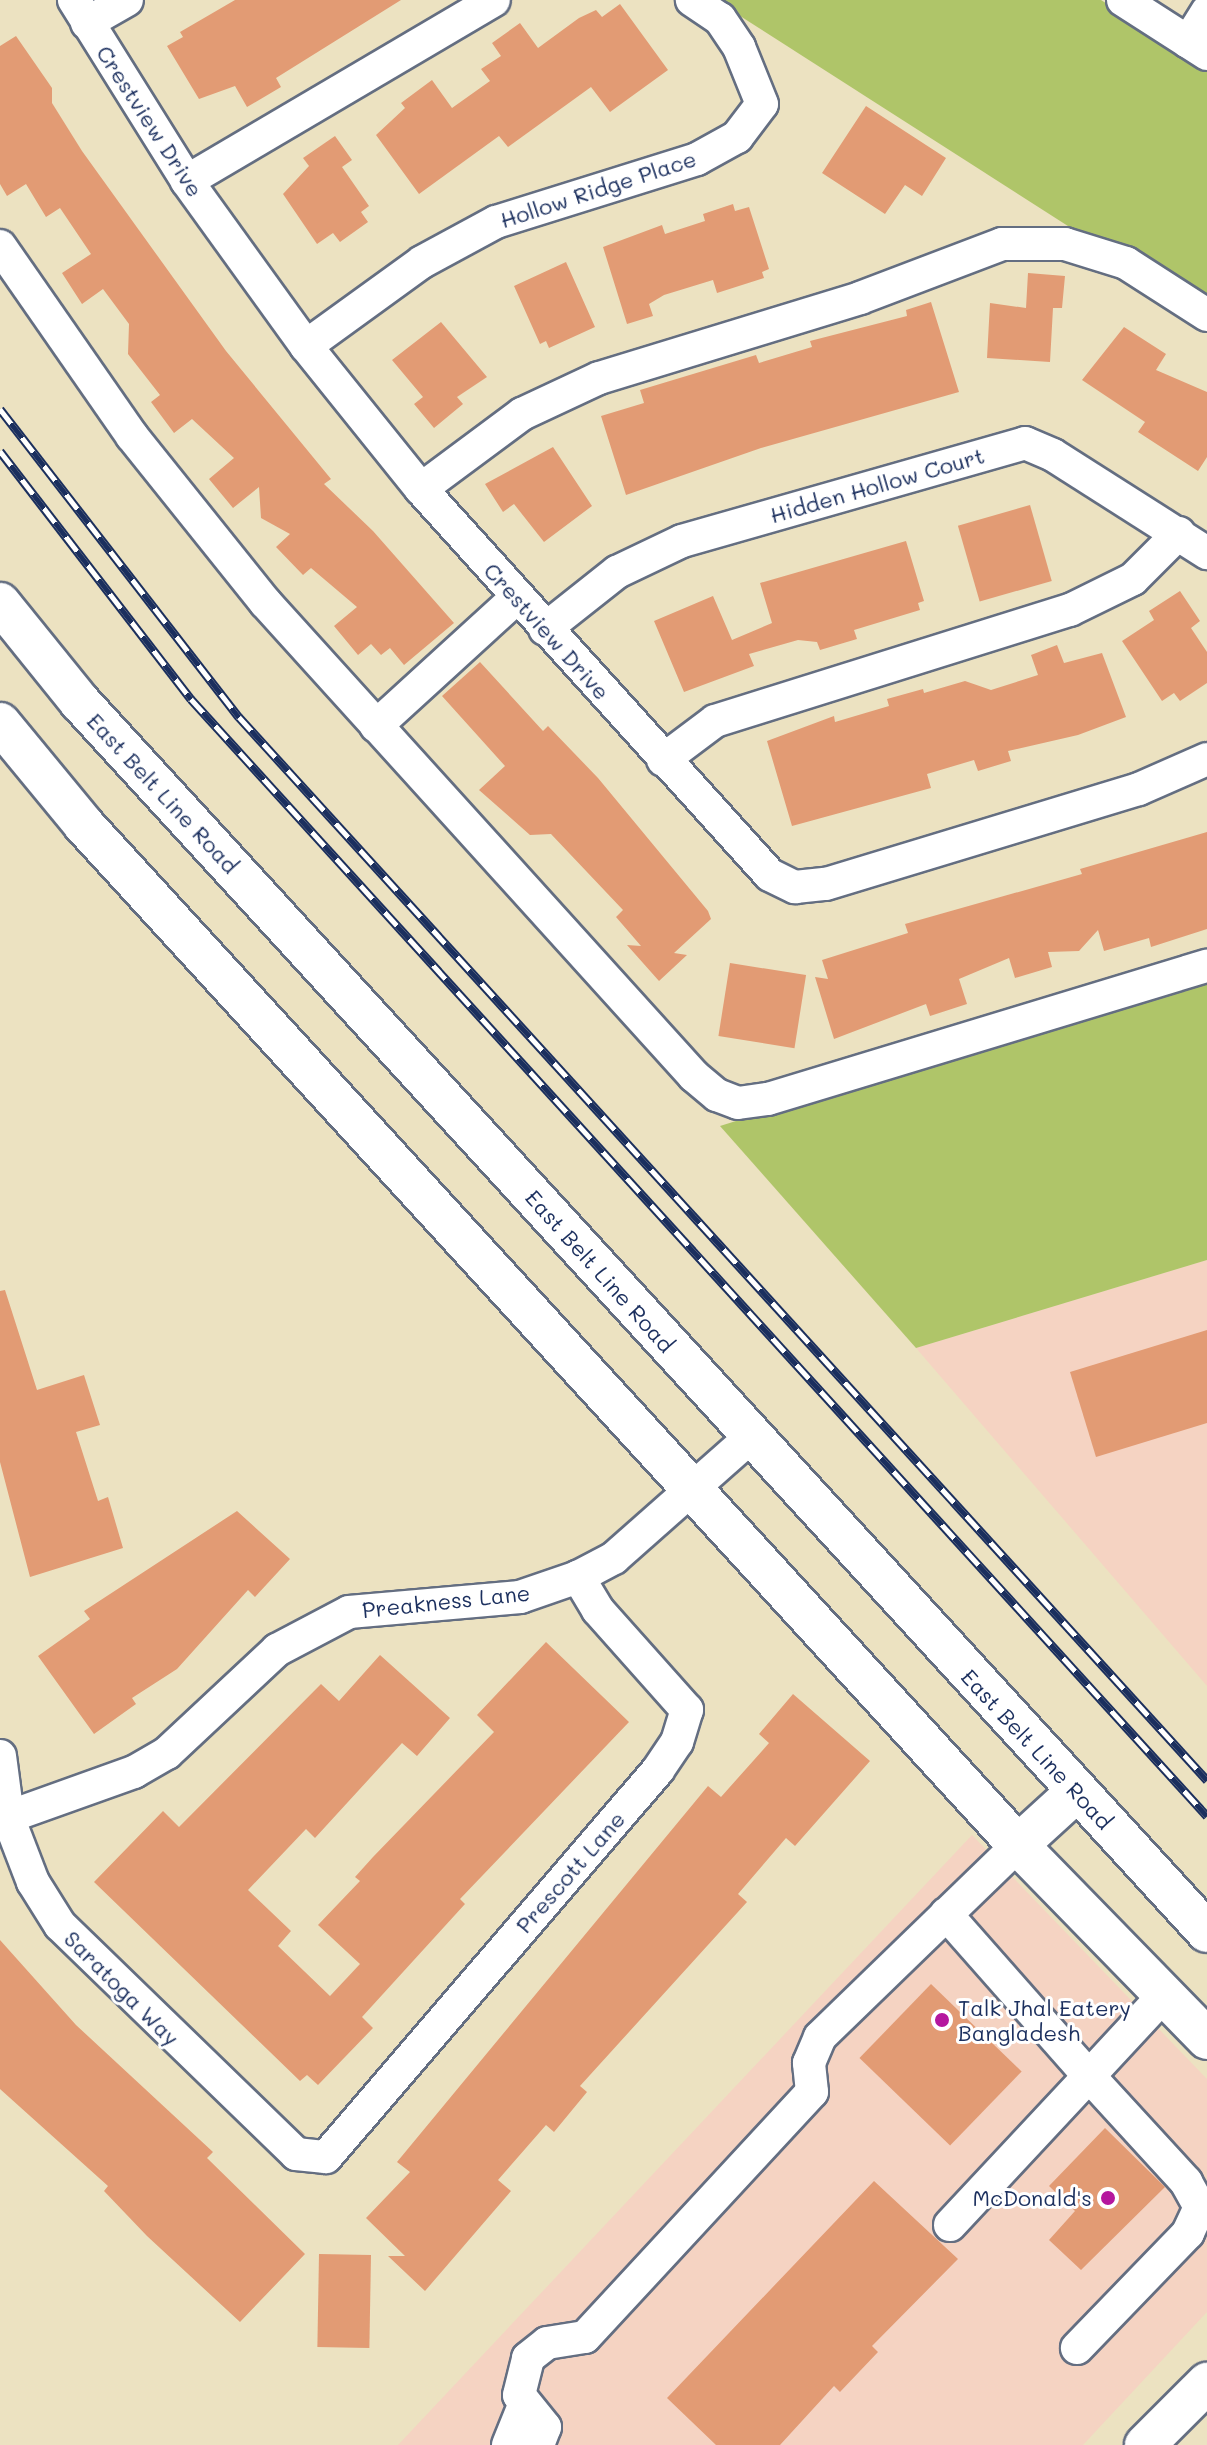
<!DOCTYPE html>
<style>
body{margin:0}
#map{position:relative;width:1207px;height:2445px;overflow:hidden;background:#ece2c1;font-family:Mali,sans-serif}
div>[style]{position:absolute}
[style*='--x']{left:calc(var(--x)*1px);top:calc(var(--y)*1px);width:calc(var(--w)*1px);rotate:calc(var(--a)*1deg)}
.built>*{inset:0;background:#f5d3c2}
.green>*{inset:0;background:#afc569}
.building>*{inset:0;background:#e29b74;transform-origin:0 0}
.roads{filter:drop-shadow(2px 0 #646e81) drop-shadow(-2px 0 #646e81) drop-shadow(0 2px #646e81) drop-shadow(0 -2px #646e81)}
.minor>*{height:32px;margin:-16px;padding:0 16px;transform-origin:16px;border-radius:16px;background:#fff}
.major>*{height:40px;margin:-20px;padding:0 20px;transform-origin:20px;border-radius:20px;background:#fff}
.rail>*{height:9px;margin-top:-4.5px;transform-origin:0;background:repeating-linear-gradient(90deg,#fff 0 18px,#1b2f5e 0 36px);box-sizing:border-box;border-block:2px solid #1b2f5e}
.dots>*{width:22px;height:22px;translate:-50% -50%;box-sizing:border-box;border:4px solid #fff;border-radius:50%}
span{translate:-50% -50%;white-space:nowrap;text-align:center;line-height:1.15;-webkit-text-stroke:6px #fff;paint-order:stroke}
.street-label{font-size:22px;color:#1b2f5e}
.poi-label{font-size:22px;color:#1b2f5e}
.left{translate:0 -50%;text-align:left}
.right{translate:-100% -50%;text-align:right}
</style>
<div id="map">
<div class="built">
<div style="clip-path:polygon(1207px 1260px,1207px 1686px,916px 1348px)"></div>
<div style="clip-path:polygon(972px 1835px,1207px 2079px,1207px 2312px,1083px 2445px,398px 2445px)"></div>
</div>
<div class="green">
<div style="clip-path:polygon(715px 0,1101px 0,1207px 68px,1207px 315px)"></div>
<div style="clip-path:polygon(1207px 974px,1207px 1260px,916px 1348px,720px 1126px)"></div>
</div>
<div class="building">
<div style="clip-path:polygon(235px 0,401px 0,276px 78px,281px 87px,247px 107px,235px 86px,199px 99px,167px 46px,183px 37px,180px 32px)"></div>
<div style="clip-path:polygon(620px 4px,668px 70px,610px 112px,591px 87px,508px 147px,499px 136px,419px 194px,376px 135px,405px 108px,401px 103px,432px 80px,452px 108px,490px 81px,481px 69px,501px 56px,492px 43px,520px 23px,538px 48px,579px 18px,596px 10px,602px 17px)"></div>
<div style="clip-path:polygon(16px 36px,52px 88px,52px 103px,82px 151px,226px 351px,331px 479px,324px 484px,373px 531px,454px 623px,404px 665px,390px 648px,381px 655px,371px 644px,358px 655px,334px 626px,357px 607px,311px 568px,303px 575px,276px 547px,290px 534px,261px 518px,259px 487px,233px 508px,209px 479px,234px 458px,192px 419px,174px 433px,151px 402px,160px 395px,128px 354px,129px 324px,103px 289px,82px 304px,62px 273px,91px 254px,60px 208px,46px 217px,26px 184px,7px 196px,0 184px,0 46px)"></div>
<div style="clip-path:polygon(866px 106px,946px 158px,922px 196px,905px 185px,885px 214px,822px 173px)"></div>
<div style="clip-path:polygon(335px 136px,352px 160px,342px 167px,369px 206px,361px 212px,368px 222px,340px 242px,333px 233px,317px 244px,283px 194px,309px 166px,303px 158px)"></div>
<div style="clip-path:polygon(733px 204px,735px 211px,749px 207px,769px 269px,762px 272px,764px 278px,717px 293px,713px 280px,664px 295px,649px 304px,653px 316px,627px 324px,603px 247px,662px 225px,665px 234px,705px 221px,703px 214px)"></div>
<div style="clip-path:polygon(566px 262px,595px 327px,549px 348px,546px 341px,540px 344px,514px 286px)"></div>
<div style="clip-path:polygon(1028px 273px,1065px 276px,1062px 308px,1053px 308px,1050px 362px,987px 358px,990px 303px,1026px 308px)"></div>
<div style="clip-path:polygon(931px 302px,959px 392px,761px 448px,626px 495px,601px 416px,644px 403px,640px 390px,756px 355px,759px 363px,812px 347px,810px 341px,907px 316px,906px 310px)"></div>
<div style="clip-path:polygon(441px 322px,487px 377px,457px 397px,463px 404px,434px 428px,414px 404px,423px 397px,392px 360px)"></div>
<div style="clip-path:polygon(1124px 327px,1166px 354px,1156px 370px,1207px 392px,1207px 457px,1198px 471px,1138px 432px,1145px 422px,1082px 380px)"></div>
<div style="clip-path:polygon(553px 447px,592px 506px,544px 542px,514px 504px,503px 512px,485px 484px)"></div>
<div style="left:1030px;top:505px;width:79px;height:75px;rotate:74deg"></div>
<div style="clip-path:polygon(906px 541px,924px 601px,918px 603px,920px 610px,854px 630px,857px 639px,820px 650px,817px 642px,798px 640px,749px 654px,754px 666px,684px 692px,654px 621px,713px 596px,732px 640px,772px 623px,760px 583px)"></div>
<div style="clip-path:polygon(1180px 591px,1200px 621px,1191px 628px,1207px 652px,1207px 683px,1180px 701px,1174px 693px,1162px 701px,1122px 641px,1154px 620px,1149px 611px)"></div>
<div style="clip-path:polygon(1057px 645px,1064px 663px,1102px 653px,1126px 717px,1078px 735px,1008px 751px,1011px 761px,978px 771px,974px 760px,927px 774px,931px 788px,792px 826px,767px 741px,834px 716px,835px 722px,889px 706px,887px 699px,923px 689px,924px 693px,965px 681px,991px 690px,1038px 675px,1031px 655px)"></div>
<div style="clip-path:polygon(480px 662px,543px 731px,548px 726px,598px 778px,708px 911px,711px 919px,674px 953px,687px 955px,659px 981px,627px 945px,641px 946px,616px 917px,623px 910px,551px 834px,530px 835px,479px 790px,505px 766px,442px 696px)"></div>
<div style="clip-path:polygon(1207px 832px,1207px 929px,1151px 947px,1149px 938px,1104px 951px,1098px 930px,1079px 951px,1048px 952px,1052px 967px,1015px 978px,1009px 958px,959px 979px,967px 1004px,930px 1016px,926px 1004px,834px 1039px,815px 977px,828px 979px,822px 960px,908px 933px,905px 924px,1082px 874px,1080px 869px)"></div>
<div style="left:730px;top:963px;width:77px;height:74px;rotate:9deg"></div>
<div style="clip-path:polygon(5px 1290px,37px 1390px,84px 1375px,100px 1425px,76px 1432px,98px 1501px,108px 1497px,123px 1548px,30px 1577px,0 1462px,0 1291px)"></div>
<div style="clip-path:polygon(1207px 1330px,1207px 1423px,1096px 1457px,1070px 1372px)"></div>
<div style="clip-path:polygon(237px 1511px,290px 1559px,255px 1597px,248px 1590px,177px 1669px,132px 1698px,136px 1704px,94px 1734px,38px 1656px,90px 1619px,84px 1611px)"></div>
<div style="clip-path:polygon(546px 1642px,629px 1722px,460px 1899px,465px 1904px,362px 2017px,373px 2028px,318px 2085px,307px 2075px,300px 2081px,94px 1882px,163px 1811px,179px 1827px,321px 1684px,339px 1701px,380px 1655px,450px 1718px,417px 1756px,402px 1743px,315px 1838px,306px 1829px,248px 1890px,291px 1931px,278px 1946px,330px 1996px,360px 1964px,318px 1925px,360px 1881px,355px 1877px,373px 1857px,494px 1732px,477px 1715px)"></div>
<div style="clip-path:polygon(793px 1694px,870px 1761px,795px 1846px,786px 1838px,738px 1894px,747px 1902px,580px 2086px,587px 2092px,554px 2132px,546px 2125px,498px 2180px,511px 2191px,425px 2291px,388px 2256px,405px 2256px,366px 2218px,410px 2172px,397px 2162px,708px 1786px,721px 1797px,769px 1743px,759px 1734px)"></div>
<div style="clip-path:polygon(0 1940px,76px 2025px,213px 2152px,207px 2158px,305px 2254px,240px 2322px,147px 2236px,104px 2191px,108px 2186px,0 2089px)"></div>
<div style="left:931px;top:1984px;width:126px;height:103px;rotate:44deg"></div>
<div style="clip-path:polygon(1105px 2128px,1165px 2187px,1081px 2270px,1049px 2240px,1075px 2211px,1049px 2186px)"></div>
<div style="clip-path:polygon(874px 2181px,958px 2259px,872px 2346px,878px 2352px,840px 2392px,834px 2386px,780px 2445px,716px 2445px,667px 2398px)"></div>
<div style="left:319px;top:2254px;width:52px;height:93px;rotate:1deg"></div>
</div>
<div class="roads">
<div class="minor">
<div style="--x:74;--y:0;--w:213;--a:58"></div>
<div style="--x:187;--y:181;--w:203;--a:54.2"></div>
<div style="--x:306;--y:346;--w:184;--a:51.2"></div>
<div style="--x:421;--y:489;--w:520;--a:47.88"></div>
<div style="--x:770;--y:875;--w:28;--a:26"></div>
<div style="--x:795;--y:887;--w:31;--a:-6"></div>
<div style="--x:826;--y:884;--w:327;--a:-16.9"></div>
<div style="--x:1139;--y:789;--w:74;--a:-23.8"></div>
<div style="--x:1123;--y:0;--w:100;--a:32.7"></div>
<div style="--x:87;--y:23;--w:46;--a:-29.9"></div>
<div style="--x:1188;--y:42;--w:36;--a:-58"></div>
<div style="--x:187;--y:181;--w:356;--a:-30.5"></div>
<div style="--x:0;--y:246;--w:231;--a:55.2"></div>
<div style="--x:132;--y:436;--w:213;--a:51.3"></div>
<div style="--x:265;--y:602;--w:639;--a:47.85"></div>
<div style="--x:694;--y:1076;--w:30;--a:40"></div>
<div style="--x:717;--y:1095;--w:22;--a:21"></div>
<div style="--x:738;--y:1103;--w:30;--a:-8"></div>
<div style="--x:768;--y:1099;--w:459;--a:-16.9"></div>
<div style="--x:306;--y:346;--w:143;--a:-35.9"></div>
<div style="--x:422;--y:262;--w:84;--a:-28.4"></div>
<div style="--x:496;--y:222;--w:211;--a:-17.4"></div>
<div style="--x:697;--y:159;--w:46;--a:-28.8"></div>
<div style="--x:737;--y:137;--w:41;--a:-52.9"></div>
<div style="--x:762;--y:104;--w:61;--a:-112"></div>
<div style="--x:739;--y:47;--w:34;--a:-124"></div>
<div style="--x:720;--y:19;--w:34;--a:-146"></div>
<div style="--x:421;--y:489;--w:126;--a:-36.6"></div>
<div style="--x:522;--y:414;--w:85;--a:-25.1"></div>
<div style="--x:599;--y:378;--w:273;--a:-17"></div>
<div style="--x:860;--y:298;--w:152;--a:-20.8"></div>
<div style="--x:1002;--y:244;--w:63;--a:0"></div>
<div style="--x:1065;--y:244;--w:64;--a:17.3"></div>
<div style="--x:1126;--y:263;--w:96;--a:32.7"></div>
<div style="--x:545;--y:629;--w:92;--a:-38.4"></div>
<div style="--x:617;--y:572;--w:72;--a:-25.5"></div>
<div style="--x:682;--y:541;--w:357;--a:-15.9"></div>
<div style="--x:1025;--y:443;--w:30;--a:23"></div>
<div style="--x:1053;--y:455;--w:183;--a:32.5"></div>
<div style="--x:376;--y:726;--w:190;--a:-42.4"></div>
<div style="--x:663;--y:760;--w:65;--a:-36.9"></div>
<div style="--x:715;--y:721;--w:372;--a:-17.4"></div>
<div style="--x:1070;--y:610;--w:70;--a:-26.2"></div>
<div style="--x:1133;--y:579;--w:65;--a:-45"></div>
<div style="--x:0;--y:1756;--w:62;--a:82.5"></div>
<div style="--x:8;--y:1817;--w:70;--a:69"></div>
<div style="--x:33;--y:1882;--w:51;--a:57.9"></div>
<div style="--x:60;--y:1925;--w:329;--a:44.1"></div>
<div style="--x:296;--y:2154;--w:30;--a:6"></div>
<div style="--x:326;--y:2157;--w:510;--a:-49.37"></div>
<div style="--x:658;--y:1770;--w:34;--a:-56"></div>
<div style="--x:677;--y:1742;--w:34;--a:-73"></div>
<div style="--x:687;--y:1710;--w:134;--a:-131.7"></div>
<div style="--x:598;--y:1610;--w:39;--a:-121"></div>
<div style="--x:8;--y:1817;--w:134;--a:-19.7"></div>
<div style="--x:134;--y:1772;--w:38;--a:-30"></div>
<div style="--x:167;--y:1753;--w:151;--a:-43.1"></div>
<div style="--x:277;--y:1650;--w:81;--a:-27.8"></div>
<div style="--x:349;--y:1612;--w:172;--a:-5"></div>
<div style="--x:520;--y:1597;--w:61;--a:-19"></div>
<div style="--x:578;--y:1577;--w:41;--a:-27.8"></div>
<div style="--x:614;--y:1558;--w:183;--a:-41.5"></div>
<div style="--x:946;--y:1914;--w:216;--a:48.6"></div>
<div style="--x:1089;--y:2076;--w:110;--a:-47.2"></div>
<div style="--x:950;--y:2225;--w:204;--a:-47"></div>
<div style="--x:1089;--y:2076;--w:144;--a:47.5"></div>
<div style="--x:1186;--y:2182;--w:29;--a:61"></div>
<div style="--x:1200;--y:2207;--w:29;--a:115"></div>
<div style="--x:1188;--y:2233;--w:160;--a:134"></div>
<div style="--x:508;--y:2445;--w:45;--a:-68"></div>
<div style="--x:538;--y:2445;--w:19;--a:-69"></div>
<div style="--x:545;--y:2427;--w:41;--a:-129.1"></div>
<div style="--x:519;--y:2395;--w:38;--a:-76"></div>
<div style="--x:528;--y:2358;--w:24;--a:-38"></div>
<div style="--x:547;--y:2343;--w:38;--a:-9"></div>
<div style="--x:585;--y:2337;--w:334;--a:-47.2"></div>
<div style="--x:812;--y:2092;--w:29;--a:-96"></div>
<div style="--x:809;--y:2063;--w:28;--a:-67"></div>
<div style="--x:820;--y:2037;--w:276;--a:-44.1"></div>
</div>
<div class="major">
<div style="--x:0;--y:603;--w:127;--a:51.1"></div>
<div style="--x:80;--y:702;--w:1668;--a:47.5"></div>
<div style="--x:0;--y:723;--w:132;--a:50.5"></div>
<div style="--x:84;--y:825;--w:1383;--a:47.52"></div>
<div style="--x:1018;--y:1845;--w:271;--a:45.7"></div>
<div style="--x:1018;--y:1845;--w:79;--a:-42.4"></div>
<div style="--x:1145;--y:2445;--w:88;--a:-45"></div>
</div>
</div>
<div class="rail">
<div style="--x:0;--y:409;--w:390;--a:52.2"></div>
<div style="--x:239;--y:717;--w:1438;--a:47.68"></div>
<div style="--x:0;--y:451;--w:313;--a:52.4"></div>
<div style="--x:191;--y:699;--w:1510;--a:47.71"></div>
</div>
<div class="dots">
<div style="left:942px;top:2020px;background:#b5179e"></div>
<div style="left:1108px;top:2198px;background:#b5179e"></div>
</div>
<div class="street-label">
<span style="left:150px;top:121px;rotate:57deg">Crestview Drive</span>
<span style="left:598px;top:189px;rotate:-18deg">Hollow Ridge Place</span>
<span style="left:877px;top:485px;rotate:-16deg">Hidden Hollow Court</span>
<span style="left:547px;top:631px;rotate:48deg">Crestview Drive</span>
<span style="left:163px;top:793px;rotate:47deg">East Belt Line Road</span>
<span style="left:600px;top:1271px;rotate:48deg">East Belt Line Road</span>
<span style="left:446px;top:1601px;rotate:-6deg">Preakness Lane</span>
<span style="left:1037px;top:1749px;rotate:47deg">East Belt Line Road</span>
<span style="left:570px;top:1872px;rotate:-49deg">Prescott Lane</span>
<span style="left:122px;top:1988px;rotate:45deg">Saratoga Way</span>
</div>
<div class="poi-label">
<span class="left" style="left:958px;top:2020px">Talk Jhal Eatery<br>Bangladesh</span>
<span class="right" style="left:1092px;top:2198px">McDonald's</span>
</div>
</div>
